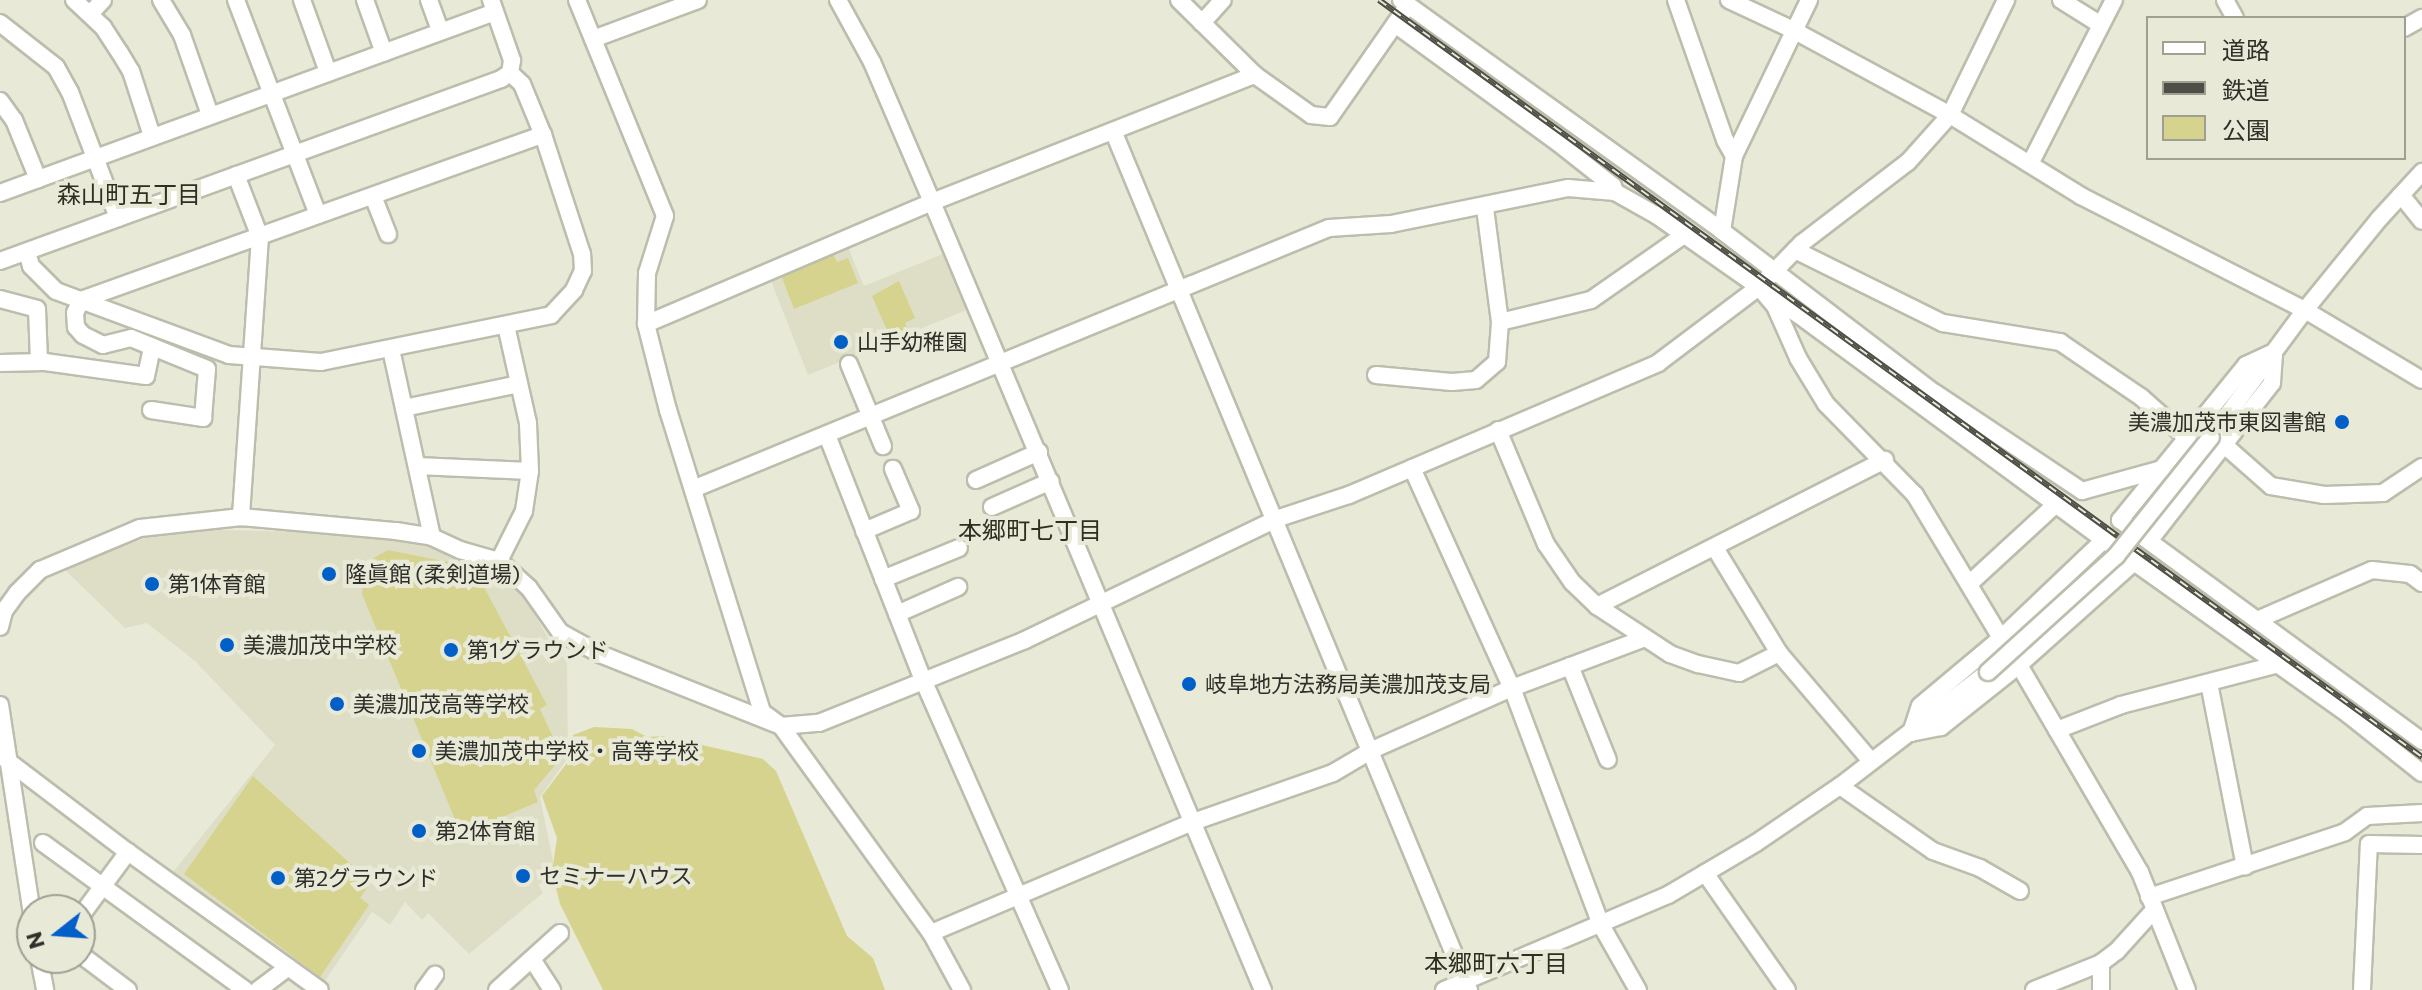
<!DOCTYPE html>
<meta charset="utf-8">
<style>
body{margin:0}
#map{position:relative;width:2422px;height:990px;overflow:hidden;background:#e9e9d8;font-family:Commissioner,"Noto Sans JP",sans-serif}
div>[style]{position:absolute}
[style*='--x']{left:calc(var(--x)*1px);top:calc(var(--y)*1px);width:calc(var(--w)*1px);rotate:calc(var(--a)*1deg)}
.built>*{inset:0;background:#dedec6}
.green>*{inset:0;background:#d5d38d}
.roads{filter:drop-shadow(2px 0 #bdbdad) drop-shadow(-2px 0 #bdbdad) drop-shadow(0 2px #bdbdad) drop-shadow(0 -2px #bdbdad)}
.minor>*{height:16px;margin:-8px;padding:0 8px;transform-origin:8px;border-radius:8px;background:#fff}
.rail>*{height:6px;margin-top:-3px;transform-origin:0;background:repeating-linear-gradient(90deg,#e9e9d8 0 9px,#4e4e46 0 18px);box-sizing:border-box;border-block:2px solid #4e4e46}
.bridges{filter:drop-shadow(2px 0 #bdbdad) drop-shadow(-2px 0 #bdbdad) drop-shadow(0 2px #bdbdad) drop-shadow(0 -2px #bdbdad)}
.minor-bridge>*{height:16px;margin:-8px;padding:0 8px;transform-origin:8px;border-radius:8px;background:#fff}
.dots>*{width:22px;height:22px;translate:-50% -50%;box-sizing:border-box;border:4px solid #e9e9d8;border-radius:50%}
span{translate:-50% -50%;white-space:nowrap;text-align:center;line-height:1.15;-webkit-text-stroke:8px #e9e9d8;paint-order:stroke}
.poi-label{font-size:22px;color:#2f2f29}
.left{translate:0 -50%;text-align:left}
.right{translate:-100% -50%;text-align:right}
.neighbourhood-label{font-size:24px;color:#2e2e21}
.legend{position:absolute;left:2146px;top:16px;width:260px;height:144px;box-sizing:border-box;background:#e9e9d8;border:2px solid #9f9f92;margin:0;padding:10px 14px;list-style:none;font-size:24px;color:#2f2f29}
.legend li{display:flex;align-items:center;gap:16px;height:40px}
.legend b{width:40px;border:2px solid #9f9f92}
.north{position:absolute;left:16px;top:894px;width:80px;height:80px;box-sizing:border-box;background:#e9e9d8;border:2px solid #9f9f92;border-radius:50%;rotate:253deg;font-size:22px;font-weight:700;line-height:32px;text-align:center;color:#2f2f29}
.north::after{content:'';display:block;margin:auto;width:28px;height:36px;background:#015fc8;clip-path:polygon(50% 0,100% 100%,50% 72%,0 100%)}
</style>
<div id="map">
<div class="built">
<div style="clip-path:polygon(848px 247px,864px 286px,945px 253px,969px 309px,808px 375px,769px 276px)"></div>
<div style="clip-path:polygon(173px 529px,312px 532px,408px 540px,495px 569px,519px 588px,546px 634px,567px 660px,568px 758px,540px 797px,555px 871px,539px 885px,543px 893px,469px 954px,428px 913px,422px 920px,405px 902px,390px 925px,372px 912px,324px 982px,173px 872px,275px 745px,195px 661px,147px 623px,125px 628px,62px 567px)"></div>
</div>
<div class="green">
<div style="clip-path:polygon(833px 254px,837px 262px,848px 258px,858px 283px,794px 309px,781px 275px)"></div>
<div style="clip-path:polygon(899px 281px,915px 318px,905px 323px,908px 329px,890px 337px,872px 296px)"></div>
<div style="clip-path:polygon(388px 550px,458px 564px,484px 587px,547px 705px,540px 709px,562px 757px,534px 790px,538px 802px,461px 834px,362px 594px,365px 569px,375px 557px)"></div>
<div style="clip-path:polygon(594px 727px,632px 729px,647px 737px,663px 736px,763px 759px,776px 771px,847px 936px,873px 958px,885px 990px,603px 990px,560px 904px,552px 872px,557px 838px,542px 796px,570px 759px,573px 735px)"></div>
<div style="clip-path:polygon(253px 776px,371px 882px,360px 898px,369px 905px,320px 977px,184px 874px)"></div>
</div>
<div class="roads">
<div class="minor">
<div style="--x:74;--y:0;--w:40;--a:43"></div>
<div style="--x:103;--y:27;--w:31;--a:57"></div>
<div style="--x:120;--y:53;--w:21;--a:59"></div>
<div style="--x:131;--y:71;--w:68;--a:72.1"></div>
<div style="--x:161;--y:0;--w:41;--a:59"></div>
<div style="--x:182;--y:35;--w:85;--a:70.7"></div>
<div style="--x:236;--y:0;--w:230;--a:69.1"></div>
<div style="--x:302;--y:0;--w:77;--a:70.1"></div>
<div style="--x:365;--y:0;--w:56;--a:70.3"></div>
<div style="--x:429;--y:0;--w:33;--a:70"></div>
<div style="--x:577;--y:0;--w:233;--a:67.8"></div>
<div style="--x:665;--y:216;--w:60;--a:107.5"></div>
<div style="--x:647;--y:273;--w:51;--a:91.1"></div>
<div style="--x:646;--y:324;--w:89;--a:75.7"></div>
<div style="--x:668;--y:410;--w:316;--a:72.7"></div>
<div style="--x:762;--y:712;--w:24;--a:36"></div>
<div style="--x:781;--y:726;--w:256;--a:54.1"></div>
<div style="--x:931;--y:933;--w:65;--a:61.5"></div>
<div style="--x:838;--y:0;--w:71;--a:61.3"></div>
<div style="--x:872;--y:62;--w:152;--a:66.8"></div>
<div style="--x:932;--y:202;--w:855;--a:67.22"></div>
<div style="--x:1179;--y:0;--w:107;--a:44.6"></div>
<div style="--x:1255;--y:75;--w:69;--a:35.5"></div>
<div style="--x:1311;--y:115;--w:19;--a:6"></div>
<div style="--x:1330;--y:117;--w:136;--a:-55.1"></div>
<div style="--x:1401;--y:0;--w:395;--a:35.7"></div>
<div style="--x:1722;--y:231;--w:268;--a:37.3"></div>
<div style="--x:1935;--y:393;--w:177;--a:33.7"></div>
<div style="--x:2082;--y:491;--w:83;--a:-15.4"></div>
<div style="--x:1676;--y:0;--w:148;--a:70.7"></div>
<div style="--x:1725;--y:140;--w:18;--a:61"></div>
<div style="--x:1729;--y:0;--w:71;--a:25.1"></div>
<div style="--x:1793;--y:30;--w:179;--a:28.4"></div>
<div style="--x:1950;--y:115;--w:154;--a:31.7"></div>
<div style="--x:2081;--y:196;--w:251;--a:27"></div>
<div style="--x:2305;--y:310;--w:136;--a:30.9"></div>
<div style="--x:2061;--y:0;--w:47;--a:32"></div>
<div style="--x:2225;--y:0;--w:21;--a:61"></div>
<div style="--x:90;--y:14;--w:19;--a:-47"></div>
<div style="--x:0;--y:23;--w:71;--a:38.2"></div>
<div style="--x:56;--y:67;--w:29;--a:61"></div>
<div style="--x:70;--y:92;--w:135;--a:69.1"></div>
<div style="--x:1202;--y:23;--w:31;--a:-48"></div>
<div style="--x:1395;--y:24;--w:200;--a:36.1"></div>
<div style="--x:1557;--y:142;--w:71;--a:38.2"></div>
<div style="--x:1613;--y:186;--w:6;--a:72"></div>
<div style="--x:2404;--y:28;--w:21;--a:-29"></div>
<div style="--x:593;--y:39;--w:112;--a:-20.4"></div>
<div style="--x:0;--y:101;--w:24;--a:54"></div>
<div style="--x:14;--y:120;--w:64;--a:67.9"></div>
<div style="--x:1114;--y:133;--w:928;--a:67.5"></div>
<div style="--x:2030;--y:164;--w:184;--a:-62.9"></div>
<div style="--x:236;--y:175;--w:66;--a:68.8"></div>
<div style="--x:260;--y:237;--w:281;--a:93.9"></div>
<div style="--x:0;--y:193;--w:527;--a:-20.09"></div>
<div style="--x:2401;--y:195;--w:33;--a:51"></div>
<div style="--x:373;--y:196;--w:41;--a:68.5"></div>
<div style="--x:1722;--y:231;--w:76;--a:-80.9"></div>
<div style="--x:1734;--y:156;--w:173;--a:-64.3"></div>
<div style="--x:1795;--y:250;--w:165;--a:26.3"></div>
<div style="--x:1943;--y:323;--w:119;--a:9.2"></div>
<div style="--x:2060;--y:342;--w:98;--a:34.2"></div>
<div style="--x:2141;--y:397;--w:62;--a:41.7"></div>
<div style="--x:27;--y:252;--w:15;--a:74"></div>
<div style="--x:31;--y:266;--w:35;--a:45"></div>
<div style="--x:56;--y:291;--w:184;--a:20.3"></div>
<div style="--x:229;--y:355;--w:92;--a:4.4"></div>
<div style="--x:321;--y:362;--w:235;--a:-11.5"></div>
<div style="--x:551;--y:315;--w:34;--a:-47"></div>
<div style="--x:574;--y:290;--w:21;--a:-65"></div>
<div style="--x:583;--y:271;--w:17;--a:-93"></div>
<div style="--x:582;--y:254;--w:125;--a:-108.1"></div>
<div style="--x:543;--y:135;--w:55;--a:-112.4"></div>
<div style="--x:522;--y:84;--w:16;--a:-137"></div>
<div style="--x:0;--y:261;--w:533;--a:-19.96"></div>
<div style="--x:501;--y:79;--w:11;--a:-34"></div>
<div style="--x:510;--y:73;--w:13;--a:-81"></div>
<div style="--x:512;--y:60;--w:64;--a:-109.3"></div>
<div style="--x:1770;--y:297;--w:34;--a:32"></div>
<div style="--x:1799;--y:315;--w:379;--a:36.4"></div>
<div style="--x:0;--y:299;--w:38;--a:15"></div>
<div style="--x:37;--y:309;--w:53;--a:87.8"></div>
<div style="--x:1500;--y:322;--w:94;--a:-13.6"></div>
<div style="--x:1591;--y:300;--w:113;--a:-35"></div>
<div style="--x:646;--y:324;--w:311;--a:-23.1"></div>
<div style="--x:932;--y:202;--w:347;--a:-21.5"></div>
<div style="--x:391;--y:349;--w:192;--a:77.7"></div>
<div style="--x:2274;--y:352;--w:31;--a:155"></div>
<div style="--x:2246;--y:365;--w:200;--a:129.1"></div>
<div style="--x:2120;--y:520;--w:374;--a:36.2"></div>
<div style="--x:0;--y:363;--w:45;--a:-1.3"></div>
<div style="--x:45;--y:362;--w:102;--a:7.9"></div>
<div style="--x:146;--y:376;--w:30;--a:-78"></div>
<div style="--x:849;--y:364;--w:89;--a:67.5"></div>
<div style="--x:1376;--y:375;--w:76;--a:5.3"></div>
<div style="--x:1452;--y:382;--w:24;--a:-5"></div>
<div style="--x:1476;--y:380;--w:28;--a:-41"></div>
<div style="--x:1497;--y:362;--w:40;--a:-85.7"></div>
<div style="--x:1500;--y:322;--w:115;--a:-97.5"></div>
<div style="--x:404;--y:408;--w:117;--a:-11.8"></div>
<div style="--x:151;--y:410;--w:53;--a:8.7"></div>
<div style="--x:203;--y:418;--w:49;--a:-85.3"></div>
<div style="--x:207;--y:369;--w:82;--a:-157.8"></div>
<div style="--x:131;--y:338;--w:29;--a:166"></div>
<div style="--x:103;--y:345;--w:22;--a:-153"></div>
<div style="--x:83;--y:335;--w:11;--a:-131"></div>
<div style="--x:76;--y:327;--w:14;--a:-94"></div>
<div style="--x:75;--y:313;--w:14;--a:-65"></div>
<div style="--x:81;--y:300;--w:491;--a:-19.7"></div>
<div style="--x:1498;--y:430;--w:124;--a:67.2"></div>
<div style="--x:1546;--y:544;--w:46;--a:55.6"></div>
<div style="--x:1572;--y:582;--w:35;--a:44"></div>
<div style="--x:1597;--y:606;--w:87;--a:33.3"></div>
<div style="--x:1670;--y:654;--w:30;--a:20"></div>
<div style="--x:1698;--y:664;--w:42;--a:12.4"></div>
<div style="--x:1739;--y:673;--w:45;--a:-26.6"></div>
<div style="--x:827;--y:435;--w:265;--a:68.6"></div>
<div style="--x:924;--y:682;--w:337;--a:66.2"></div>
<div style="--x:2211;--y:437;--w:158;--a:-53.5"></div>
<div style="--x:2305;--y:310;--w:117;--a:-50.9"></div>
<div style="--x:2379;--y:219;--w:64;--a:-47.5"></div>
<div style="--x:2222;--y:443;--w:65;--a:41.3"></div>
<div style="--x:2271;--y:486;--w:54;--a:9.6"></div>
<div style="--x:2324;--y:495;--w:59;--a:-1.9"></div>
<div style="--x:2383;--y:493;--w:47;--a:-33.7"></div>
<div style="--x:417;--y:466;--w:113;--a:2.5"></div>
<div style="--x:1412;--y:468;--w:242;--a:65.6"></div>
<div style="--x:1512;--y:688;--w:253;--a:69.4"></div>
<div style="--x:1601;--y:925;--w:75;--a:60.4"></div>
<div style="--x:976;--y:480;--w:69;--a:-24"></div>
<div style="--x:693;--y:489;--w:687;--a:-22.31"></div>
<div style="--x:1329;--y:228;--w:62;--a:-3.7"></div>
<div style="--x:1391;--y:224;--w:181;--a:-11.5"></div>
<div style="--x:1568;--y:188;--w:47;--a:4.9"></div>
<div style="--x:1615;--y:192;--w:47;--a:29.3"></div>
<div style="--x:1656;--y:215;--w:126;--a:35"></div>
<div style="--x:1759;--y:287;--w:25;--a:50"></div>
<div style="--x:1775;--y:306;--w:57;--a:66.1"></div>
<div style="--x:1798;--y:358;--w:54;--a:58.7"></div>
<div style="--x:1826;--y:404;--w:127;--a:45.6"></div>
<div style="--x:1915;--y:495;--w:167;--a:59"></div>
<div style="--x:992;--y:507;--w:64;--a:-23.8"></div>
<div style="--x:864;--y:531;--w:51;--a:-23.1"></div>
<div style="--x:911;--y:511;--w:46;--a:-113.2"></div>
<div style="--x:2104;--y:540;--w:37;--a:36"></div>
<div style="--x:2134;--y:562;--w:154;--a:138.2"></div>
<div style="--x:2019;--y:665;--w:100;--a:141.5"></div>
<div style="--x:1941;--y:727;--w:31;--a:169"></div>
<div style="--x:1911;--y:733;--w:28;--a:-72"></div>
<div style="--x:1920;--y:706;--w:106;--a:-40"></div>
<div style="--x:2001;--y:638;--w:142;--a:-43.6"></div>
<div style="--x:2149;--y:541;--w:200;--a:-52.1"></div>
<div style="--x:2272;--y:383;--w:29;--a:-86"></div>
<div style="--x:1715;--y:548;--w:123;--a:58.6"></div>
<div style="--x:1779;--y:653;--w:142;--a:49.6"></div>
<div style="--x:499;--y:561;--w:56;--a:-63.4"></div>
<div style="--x:524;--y:511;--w:40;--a:-81.5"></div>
<div style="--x:530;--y:471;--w:48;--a:-92.4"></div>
<div style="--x:528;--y:423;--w:100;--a:-102.7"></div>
<div style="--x:2134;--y:562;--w:264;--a:35.4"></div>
<div style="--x:2349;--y:715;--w:93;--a:38.5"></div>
<div style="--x:883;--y:579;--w:82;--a:-22.2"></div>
<div style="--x:1969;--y:584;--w:117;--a:-42.6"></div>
<div style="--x:1597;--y:606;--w:323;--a:-26.9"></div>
<div style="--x:897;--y:614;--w:67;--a:-23.9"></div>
<div style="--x:2257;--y:620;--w:125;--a:-23.5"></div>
<div style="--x:2372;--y:570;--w:38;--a:6"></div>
<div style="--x:2410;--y:574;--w:15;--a:37"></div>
<div style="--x:0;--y:627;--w:16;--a:-76"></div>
<div style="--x:4;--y:611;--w:22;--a:-54"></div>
<div style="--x:17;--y:593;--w:33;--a:-45"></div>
<div style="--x:40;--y:570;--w:108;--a:-22.8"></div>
<div style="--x:140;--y:528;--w:102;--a:-6.2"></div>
<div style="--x:241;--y:517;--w:156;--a:5.2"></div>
<div style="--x:396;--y:531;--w:36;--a:9"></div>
<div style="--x:432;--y:537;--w:31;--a:25"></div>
<div style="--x:460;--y:550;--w:41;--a:15.8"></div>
<div style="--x:499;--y:561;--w:40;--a:42"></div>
<div style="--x:529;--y:588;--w:54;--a:54.8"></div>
<div style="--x:560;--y:632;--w:46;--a:28.8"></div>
<div style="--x:600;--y:654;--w:195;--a:21.7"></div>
<div style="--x:781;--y:726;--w:38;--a:-5"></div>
<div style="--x:819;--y:723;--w:222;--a:-21.9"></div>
<div style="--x:1025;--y:640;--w:279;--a:-25.7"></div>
<div style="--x:1276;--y:519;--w:77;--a:-18.2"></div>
<div style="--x:1349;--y:495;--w:336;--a:-23.1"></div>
<div style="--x:1658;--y:363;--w:126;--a:-37"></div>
<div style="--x:1759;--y:287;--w:62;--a:-45.7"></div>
<div style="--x:1802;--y:243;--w:133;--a:-37.4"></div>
<div style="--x:1908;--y:162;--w:63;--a:-48.2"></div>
<div style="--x:1950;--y:115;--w:128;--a:-64"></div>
<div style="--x:2019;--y:665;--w:240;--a:59.7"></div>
<div style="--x:2140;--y:872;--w:127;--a:68.3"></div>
<div style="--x:1570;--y:666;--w:101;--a:68"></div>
<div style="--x:2209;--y:683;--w:187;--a:78.9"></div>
<div style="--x:0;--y:705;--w:211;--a:81.3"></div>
<div style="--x:2057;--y:730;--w:69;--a:-21.3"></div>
<div style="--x:2121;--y:705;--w:162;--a:-14.6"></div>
<div style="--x:0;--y:755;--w:161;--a:37.2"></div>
<div style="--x:128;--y:852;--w:236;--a:35.7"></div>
<div style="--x:1840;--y:786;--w:113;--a:35"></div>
<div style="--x:1933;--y:851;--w:50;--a:19.9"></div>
<div style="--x:1980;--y:868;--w:46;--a:29.9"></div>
<div style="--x:43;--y:843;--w:250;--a:36"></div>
<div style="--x:1705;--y:873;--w:143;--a:55"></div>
<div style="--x:2149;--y:897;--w:206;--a:-18.3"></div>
<div style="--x:2345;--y:832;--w:27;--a:-36"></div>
<div style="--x:2367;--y:816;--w:55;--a:-3.1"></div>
<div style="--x:80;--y:917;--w:81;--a:-53.6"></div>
<div style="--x:931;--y:933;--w:285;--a:-23"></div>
<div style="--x:1193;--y:822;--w:148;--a:-19.3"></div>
<div style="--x:1333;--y:773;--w:45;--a:-30.5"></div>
<div style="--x:1372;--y:750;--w:153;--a:-23.9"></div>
<div style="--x:1512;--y:688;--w:142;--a:-20.6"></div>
<div style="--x:80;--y:954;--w:60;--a:36.9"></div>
<div style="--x:39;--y:958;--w:33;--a:79"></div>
<div style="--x:532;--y:959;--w:37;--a:57"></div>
<div style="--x:2101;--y:963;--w:27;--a:90"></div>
<div style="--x:258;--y:990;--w:38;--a:-37"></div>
<div style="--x:424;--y:990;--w:19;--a:-54"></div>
<div style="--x:497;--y:990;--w:85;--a:-42.1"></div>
<div style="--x:1444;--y:990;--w:243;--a:-23"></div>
<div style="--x:1668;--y:895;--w:102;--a:-30.6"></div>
<div style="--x:1756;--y:843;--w:102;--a:-34.2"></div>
<div style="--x:1840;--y:786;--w:187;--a:-37.6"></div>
<div style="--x:2034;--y:990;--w:72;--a:-21.9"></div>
<div style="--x:2101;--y:963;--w:20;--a:-37"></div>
<div style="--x:2117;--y:951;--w:55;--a:-47.9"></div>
<div style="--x:2362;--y:990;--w:146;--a:-87.3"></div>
<div style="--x:2369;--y:844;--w:53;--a:1.1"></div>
</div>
</div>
<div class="rail">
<div style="--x:1379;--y:0;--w:1289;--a:35.97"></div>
</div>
<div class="bridges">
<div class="minor-bridge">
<div style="--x:1988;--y:672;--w:173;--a:-42.2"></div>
<div style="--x:2116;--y:556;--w:152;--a:-51.4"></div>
</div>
</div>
<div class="dots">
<div style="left:841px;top:342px;background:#015fc8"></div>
<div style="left:2342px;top:422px;background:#015fc8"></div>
<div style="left:329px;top:574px;background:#015fc8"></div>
<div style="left:152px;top:584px;background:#015fc8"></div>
<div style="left:227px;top:645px;background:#015fc8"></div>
<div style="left:451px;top:650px;background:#015fc8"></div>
<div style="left:1189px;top:684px;background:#015fc8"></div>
<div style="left:337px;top:704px;background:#015fc8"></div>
<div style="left:419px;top:751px;background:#015fc8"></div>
<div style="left:419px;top:831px;background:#015fc8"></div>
<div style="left:523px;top:876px;background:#015fc8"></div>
<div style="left:278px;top:878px;background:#015fc8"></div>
</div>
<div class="poi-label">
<span class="left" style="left:857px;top:342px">山手幼稚園</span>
<span class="right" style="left:2326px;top:422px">美濃加茂市東図書館</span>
<span class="left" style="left:345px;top:574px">隆眞館 (柔剣道場)</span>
<span class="left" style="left:168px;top:584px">第1体育館</span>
<span class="left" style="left:243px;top:645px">美濃加茂中学校</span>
<span class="left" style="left:467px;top:650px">第1グラウンド</span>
<span class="left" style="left:1205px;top:684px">岐阜地方法務局美濃加茂支局</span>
<span class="left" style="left:353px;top:704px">美濃加茂高等学校</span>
<span class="left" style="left:435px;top:751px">美濃加茂中学校・高等学校</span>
<span class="left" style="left:435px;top:831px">第2体育館</span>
<span class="left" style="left:539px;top:876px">セミナーハウス</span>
<span class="left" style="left:294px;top:878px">第2グラウンド</span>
</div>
<div class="neighbourhood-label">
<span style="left:129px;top:194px">森山町五丁目</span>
<span style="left:1030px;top:530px">本郷町七丁目</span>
<span style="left:1496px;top:963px">本郷町六丁目</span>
</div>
<ul class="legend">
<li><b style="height:10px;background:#fff"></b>道路</li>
<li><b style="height:10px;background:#4e4e46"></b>鉄道</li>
<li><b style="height:22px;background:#d5d38d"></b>公園</li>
</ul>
<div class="north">N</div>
</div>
